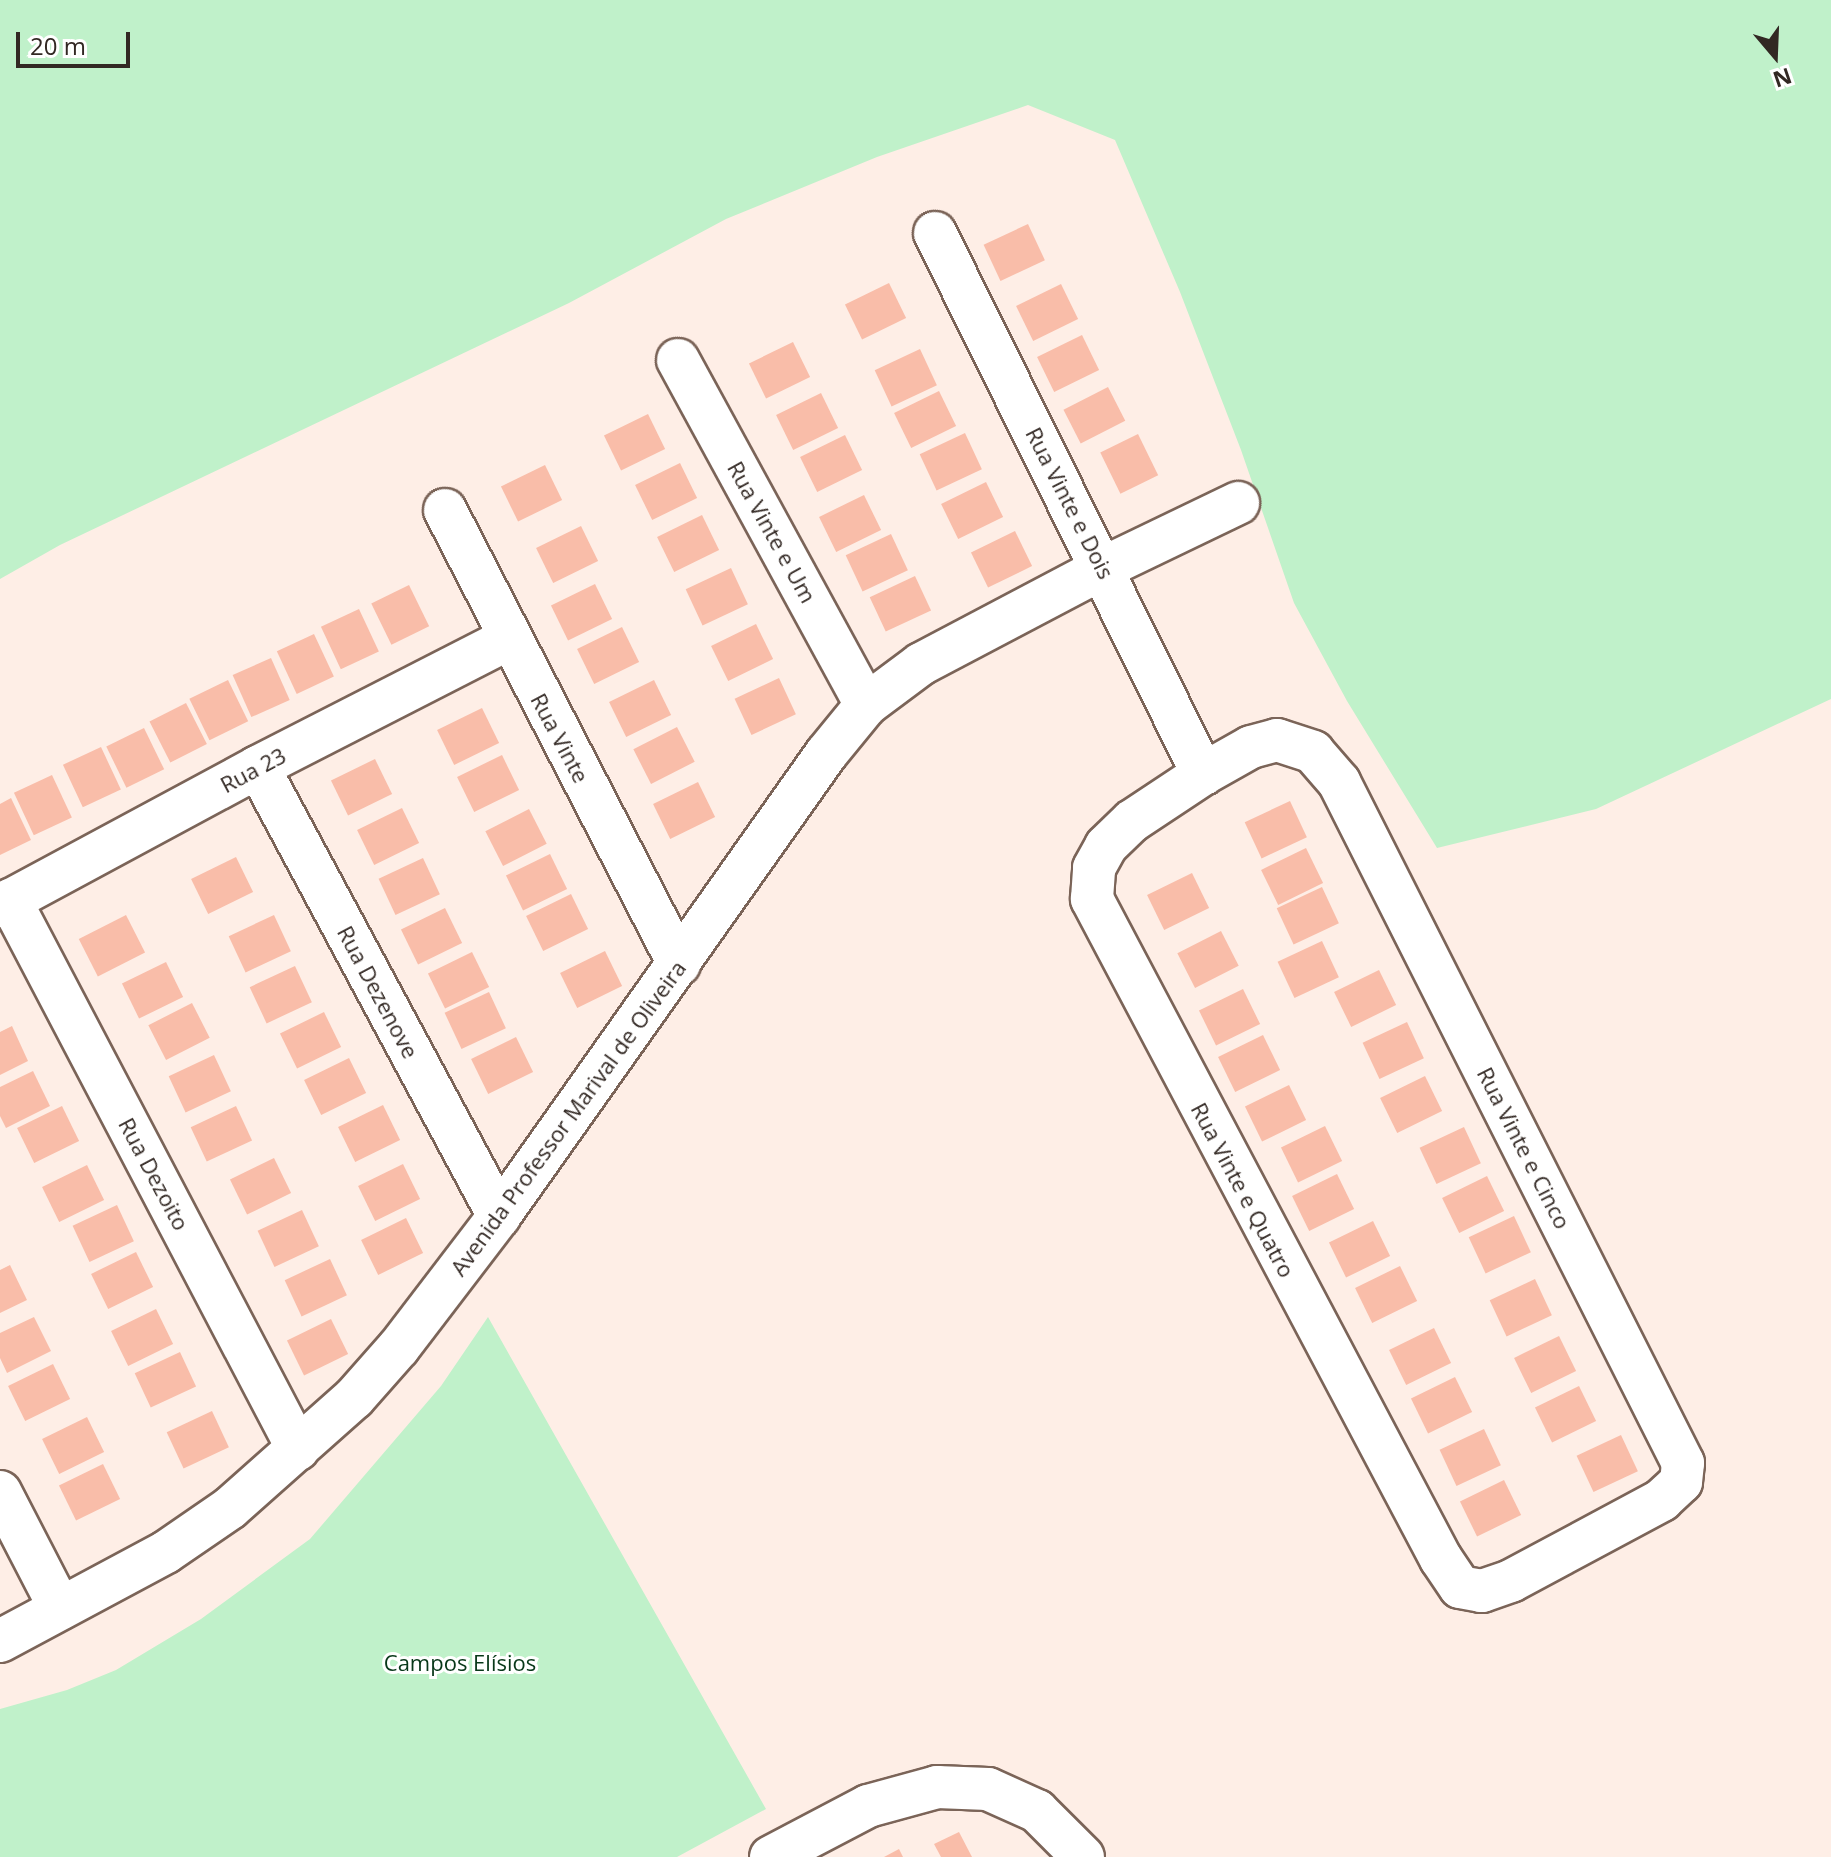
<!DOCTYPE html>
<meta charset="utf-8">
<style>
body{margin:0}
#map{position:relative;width:1831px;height:1857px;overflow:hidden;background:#feeee6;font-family:"Open Sans",sans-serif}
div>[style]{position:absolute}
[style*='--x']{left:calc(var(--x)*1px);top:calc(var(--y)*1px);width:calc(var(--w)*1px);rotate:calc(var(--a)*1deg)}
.green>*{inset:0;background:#c0f1ca}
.building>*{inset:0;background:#f9bda9;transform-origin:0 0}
.roads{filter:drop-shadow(2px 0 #7b6458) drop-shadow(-2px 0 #7b6458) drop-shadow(0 2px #7b6458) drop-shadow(0 -2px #7b6458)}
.minor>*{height:42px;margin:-21px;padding:0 21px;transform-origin:21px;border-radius:21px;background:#fff}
span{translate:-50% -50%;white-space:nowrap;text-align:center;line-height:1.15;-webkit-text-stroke:6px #fff;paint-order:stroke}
.street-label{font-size:22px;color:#322823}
.park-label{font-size:22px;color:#083819}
.north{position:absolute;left:1735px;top:16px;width:80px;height:80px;-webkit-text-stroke:6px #fff;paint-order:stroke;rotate:161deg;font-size:22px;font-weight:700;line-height:32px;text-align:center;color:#322823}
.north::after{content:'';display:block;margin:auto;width:28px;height:36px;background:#322823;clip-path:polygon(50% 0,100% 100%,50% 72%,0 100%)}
.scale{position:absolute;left:16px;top:32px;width:114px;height:36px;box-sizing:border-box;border:4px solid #322823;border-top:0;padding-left:10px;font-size:24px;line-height:28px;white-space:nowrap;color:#322823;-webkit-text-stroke:6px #fff;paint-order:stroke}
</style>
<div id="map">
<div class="green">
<div style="clip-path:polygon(0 0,1831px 0,1831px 699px,1596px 809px,1437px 848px,1347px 701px,1294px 603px,1241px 450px,1180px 292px,1115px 140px,1028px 105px,877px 157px,726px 219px,569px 303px,60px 545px,0 579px)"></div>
<div style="clip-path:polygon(488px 1317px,766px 1809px,677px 1857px,0 1857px,0 1709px,67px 1690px,116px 1670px,201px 1619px,310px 1539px,441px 1386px)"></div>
</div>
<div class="building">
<div style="left:1028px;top:224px;width:40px;height:49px;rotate:65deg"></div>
<div style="left:889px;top:283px;width:39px;height:49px;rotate:64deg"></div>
<div style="left:1061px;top:284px;width:39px;height:50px;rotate:64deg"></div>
<div style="left:1082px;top:335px;width:39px;height:50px;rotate:64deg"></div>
<div style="left:793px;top:342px;width:39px;height:49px;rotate:64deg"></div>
<div style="left:920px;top:349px;width:40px;height:50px;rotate:65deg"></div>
<div style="left:1108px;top:387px;width:38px;height:50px;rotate:63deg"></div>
<div style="left:939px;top:391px;width:39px;height:50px;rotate:64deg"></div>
<div style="left:821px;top:393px;width:39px;height:50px;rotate:64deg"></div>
<div style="left:648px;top:414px;width:39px;height:49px;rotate:64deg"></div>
<div style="left:965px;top:433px;width:40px;height:50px;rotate:65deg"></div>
<div style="left:1138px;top:434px;width:46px;height:42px;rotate:64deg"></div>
<div style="left:845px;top:435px;width:39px;height:50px;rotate:64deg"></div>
<div style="left:680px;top:463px;width:39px;height:50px;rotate:64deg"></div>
<div style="left:545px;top:465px;width:39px;height:49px;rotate:64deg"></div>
<div style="left:986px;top:482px;width:39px;height:50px;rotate:64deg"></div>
<div style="left:864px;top:495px;width:39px;height:50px;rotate:64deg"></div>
<div style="left:702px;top:515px;width:39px;height:50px;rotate:64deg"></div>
<div style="left:581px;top:526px;width:39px;height:50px;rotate:64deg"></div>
<div style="left:1015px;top:531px;width:39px;height:49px;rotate:64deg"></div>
<div style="left:891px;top:534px;width:40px;height:50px;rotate:65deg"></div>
<div style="left:731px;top:568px;width:40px;height:50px;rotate:65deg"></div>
<div style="left:915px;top:576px;width:38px;height:50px;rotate:65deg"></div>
<div style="left:595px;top:584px;width:39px;height:49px;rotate:64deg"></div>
<div style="left:409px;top:585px;width:46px;height:42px;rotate:64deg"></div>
<div style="left:359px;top:609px;width:47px;height:42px;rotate:65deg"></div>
<div style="left:756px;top:624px;width:39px;height:50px;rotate:64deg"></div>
<div style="left:622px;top:627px;width:39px;height:50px;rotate:64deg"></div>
<div style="left:314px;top:634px;width:47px;height:41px;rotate:65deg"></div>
<div style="left:271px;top:658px;width:46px;height:42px;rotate:66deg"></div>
<div style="left:779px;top:678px;width:40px;height:49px;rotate:65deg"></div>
<div style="left:228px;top:680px;width:46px;height:43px;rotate:64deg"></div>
<div style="left:654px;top:680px;width:39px;height:50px;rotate:64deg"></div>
<div style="left:186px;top:703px;width:46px;height:41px;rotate:63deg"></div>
<div style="left:482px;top:708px;width:39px;height:50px;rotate:64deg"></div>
<div style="left:677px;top:727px;width:39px;height:49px;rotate:63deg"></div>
<div style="left:144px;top:728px;width:46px;height:42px;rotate:64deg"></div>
<div style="left:101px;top:747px;width:47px;height:42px;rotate:65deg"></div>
<div style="left:502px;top:755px;width:39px;height:50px;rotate:64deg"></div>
<div style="left:375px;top:759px;width:39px;height:49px;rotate:64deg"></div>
<div style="left:52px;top:775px;width:47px;height:42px;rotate:65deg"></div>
<div style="left:698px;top:782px;width:39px;height:50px;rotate:64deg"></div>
<div style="clip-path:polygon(11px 798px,31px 840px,0 855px,0 804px)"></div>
<div style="left:1290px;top:801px;width:40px;height:50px;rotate:65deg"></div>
<div style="left:402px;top:808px;width:39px;height:50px;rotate:64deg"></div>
<div style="left:529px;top:809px;width:39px;height:49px;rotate:63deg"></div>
<div style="left:1306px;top:848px;width:39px;height:50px;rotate:64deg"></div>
<div style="left:550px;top:854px;width:39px;height:49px;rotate:64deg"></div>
<div style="left:236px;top:857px;width:39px;height:50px;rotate:64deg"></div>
<div style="left:423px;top:858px;width:40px;height:49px;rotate:65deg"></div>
<div style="left:1192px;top:873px;width:39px;height:50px;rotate:64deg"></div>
<div style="left:1322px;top:887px;width:40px;height:50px;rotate:65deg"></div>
<div style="left:571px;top:894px;width:39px;height:50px;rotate:64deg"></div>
<div style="left:445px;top:908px;width:39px;height:49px;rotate:64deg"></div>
<div style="left:126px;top:915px;width:42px;height:53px;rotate:63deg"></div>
<div style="left:274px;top:915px;width:40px;height:50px;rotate:65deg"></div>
<div style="left:1221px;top:931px;width:39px;height:49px;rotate:63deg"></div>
<div style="left:1322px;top:941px;width:40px;height:49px;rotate:65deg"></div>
<div style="left:605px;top:951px;width:39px;height:50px;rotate:64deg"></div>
<div style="left:472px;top:952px;width:39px;height:49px;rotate:64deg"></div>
<div style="left:166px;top:962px;width:39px;height:49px;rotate:64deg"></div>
<div style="left:295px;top:966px;width:40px;height:50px;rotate:65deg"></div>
<div style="left:1379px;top:970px;width:39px;height:50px;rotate:64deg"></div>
<div style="left:1243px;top:989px;width:39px;height:49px;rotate:64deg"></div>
<div style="left:489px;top:992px;width:40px;height:49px;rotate:65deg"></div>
<div style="left:192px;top:1003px;width:39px;height:49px;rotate:63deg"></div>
<div style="left:324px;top:1012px;width:39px;height:49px;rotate:64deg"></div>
<div style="left:1407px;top:1022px;width:40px;height:49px;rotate:65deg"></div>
<div style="clip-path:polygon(12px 1026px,28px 1061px,0 1075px,0 1032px)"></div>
<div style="left:1263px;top:1035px;width:39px;height:50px;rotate:64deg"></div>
<div style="left:516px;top:1037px;width:39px;height:50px;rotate:64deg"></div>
<div style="left:214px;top:1055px;width:40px;height:50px;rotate:65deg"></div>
<div style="left:349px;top:1058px;width:39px;height:50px;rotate:64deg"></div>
<div style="clip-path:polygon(33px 1071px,50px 1106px,6px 1128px,0 1116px,0 1087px)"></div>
<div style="left:1425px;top:1076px;width:39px;height:50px;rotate:64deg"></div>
<div style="left:1289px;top:1085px;width:39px;height:49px;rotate:64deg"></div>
<div style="left:383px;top:1105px;width:39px;height:50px;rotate:64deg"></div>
<div style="left:62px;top:1106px;width:39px;height:50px;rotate:64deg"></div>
<div style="left:236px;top:1106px;width:38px;height:50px;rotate:65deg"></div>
<div style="left:1325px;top:1126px;width:39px;height:49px;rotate:64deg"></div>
<div style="left:1464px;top:1127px;width:40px;height:49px;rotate:65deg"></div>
<div style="left:274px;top:1158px;width:39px;height:49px;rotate:64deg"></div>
<div style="left:403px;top:1164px;width:39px;height:50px;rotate:64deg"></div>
<div style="left:87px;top:1165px;width:39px;height:50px;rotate:64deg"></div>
<div style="left:1337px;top:1174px;width:39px;height:50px;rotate:64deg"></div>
<div style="left:1487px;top:1176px;width:39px;height:50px;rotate:64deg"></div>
<div style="left:117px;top:1205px;width:40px;height:49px;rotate:65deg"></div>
<div style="left:302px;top:1210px;width:40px;height:49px;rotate:65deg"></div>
<div style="left:1514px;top:1216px;width:40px;height:50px;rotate:65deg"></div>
<div style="left:406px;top:1218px;width:39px;height:50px;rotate:64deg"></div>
<div style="left:1373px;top:1221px;width:39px;height:49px;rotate:64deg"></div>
<div style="left:136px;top:1252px;width:39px;height:50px;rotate:64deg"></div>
<div style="left:330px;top:1259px;width:40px;height:50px;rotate:65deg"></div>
<div style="clip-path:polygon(10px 1265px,27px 1300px,0 1313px,0 1270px)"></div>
<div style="left:1400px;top:1266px;width:39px;height:50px;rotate:64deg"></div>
<div style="left:1535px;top:1279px;width:40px;height:50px;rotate:65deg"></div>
<div style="left:156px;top:1309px;width:39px;height:50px;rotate:64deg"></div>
<div style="clip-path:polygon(34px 1317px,51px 1351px,7px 1373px,0 1358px,0 1333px)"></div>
<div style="left:331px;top:1319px;width:39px;height:49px;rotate:64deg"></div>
<div style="left:1434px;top:1328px;width:39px;height:50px;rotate:64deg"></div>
<div style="left:1559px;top:1336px;width:39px;height:50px;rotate:64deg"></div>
<div style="left:180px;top:1352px;width:38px;height:50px;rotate:65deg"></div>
<div style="left:53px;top:1364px;width:39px;height:50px;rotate:64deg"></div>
<div style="left:1455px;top:1377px;width:39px;height:49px;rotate:64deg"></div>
<div style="left:1579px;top:1386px;width:39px;height:49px;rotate:64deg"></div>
<div style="left:212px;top:1411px;width:40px;height:50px;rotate:65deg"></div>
<div style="left:87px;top:1417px;width:39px;height:50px;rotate:64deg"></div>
<div style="left:1484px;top:1429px;width:40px;height:49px;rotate:65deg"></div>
<div style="left:1621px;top:1435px;width:40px;height:49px;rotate:65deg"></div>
<div style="left:103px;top:1464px;width:39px;height:49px;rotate:64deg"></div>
<div style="left:1504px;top:1480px;width:39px;height:49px;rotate:64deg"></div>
<div style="clip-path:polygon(959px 1832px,972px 1857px,941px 1857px,934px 1844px)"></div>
<div style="clip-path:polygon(899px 1849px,903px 1857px,884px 1857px)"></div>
</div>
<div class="roads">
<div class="minor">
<div style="--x:935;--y:233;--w:604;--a:63.65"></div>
<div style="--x:678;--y:360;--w:393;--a:61.4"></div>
<div style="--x:445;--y:510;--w:511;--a:62.73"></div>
<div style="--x:1277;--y:740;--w:38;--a:18"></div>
<div style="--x:1313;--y:752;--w:40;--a:49"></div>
<div style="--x:1339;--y:782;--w:763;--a:63.2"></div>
<div style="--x:1683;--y:1463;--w:19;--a:96"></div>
<div style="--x:1681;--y:1482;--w:26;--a:137"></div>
<div style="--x:1662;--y:1500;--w:171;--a:151.8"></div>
<div style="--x:1511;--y:1581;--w:31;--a:161"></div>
<div style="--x:1482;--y:1591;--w:22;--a:-170"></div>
<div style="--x:1460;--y:1587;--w:34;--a:-124"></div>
<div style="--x:1441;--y:1559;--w:747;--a:-117.87"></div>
<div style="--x:1092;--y:899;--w:31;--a:-86"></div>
<div style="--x:1094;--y:868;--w:25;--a:-61"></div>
<div style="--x:1106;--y:846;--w:36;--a:-44"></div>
<div style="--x:1132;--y:821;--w:85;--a:-33.5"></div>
<div style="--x:1203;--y:774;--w:55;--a:-29.4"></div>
<div style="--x:1251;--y:747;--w:27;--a:-15"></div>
<div style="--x:258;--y:767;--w:510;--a:61.78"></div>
<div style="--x:10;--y:900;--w:620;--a:62.32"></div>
<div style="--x:0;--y:906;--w:293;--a:-28.3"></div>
<div style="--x:258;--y:767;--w:281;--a:-27.1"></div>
<div style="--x:0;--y:1492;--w:131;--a:62.7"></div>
<div style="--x:0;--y:1641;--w:188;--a:-28.2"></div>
<div style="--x:166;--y:1552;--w:78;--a:-34.5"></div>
<div style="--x:230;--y:1508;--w:166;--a:-41.6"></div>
<div style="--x:354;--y:1398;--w:68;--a:-48.6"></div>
<div style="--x:399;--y:1347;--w:165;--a:-52.6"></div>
<div style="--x:499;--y:1216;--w:566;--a:-54.71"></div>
<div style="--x:826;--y:754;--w:63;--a:-50.8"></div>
<div style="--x:866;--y:705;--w:69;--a:-36.7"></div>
<div style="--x:921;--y:664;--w:206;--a:-27.8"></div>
<div style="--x:1103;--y:568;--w:150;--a:-25.7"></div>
<div style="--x:771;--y:1857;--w:110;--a:-27.7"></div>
<div style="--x:868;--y:1806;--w:72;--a:-15.4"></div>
<div style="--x:937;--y:1787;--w:51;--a:2.2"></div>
<div style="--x:988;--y:1789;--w:54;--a:24.2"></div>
<div style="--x:1037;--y:1811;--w:65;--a:45"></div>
</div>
</div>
<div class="street-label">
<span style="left:1070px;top:503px;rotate:63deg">Rua Vinte e Dois</span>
<span style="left:772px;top:532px;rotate:61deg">Rua Vinte e Um</span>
<span style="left:560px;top:738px;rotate:62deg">Rua Vinte</span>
<span style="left:253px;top:770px;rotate:-28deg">Rua 23</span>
<span style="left:378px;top:992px;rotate:62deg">Rua Dezenove</span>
<span style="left:568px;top:1118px;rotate:-54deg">Avenida Professor Marival de Oliveira</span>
<span style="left:1524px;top:1148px;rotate:63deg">Rua Vinte e Cinco</span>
<span style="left:154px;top:1174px;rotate:62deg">Rua Dezoito</span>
<span style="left:1243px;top:1190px;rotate:62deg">Rua Vinte e Quatro</span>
</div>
<div class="park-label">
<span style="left:460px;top:1663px">Campos Elísios</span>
</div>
<div class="north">N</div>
<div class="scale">20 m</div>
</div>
